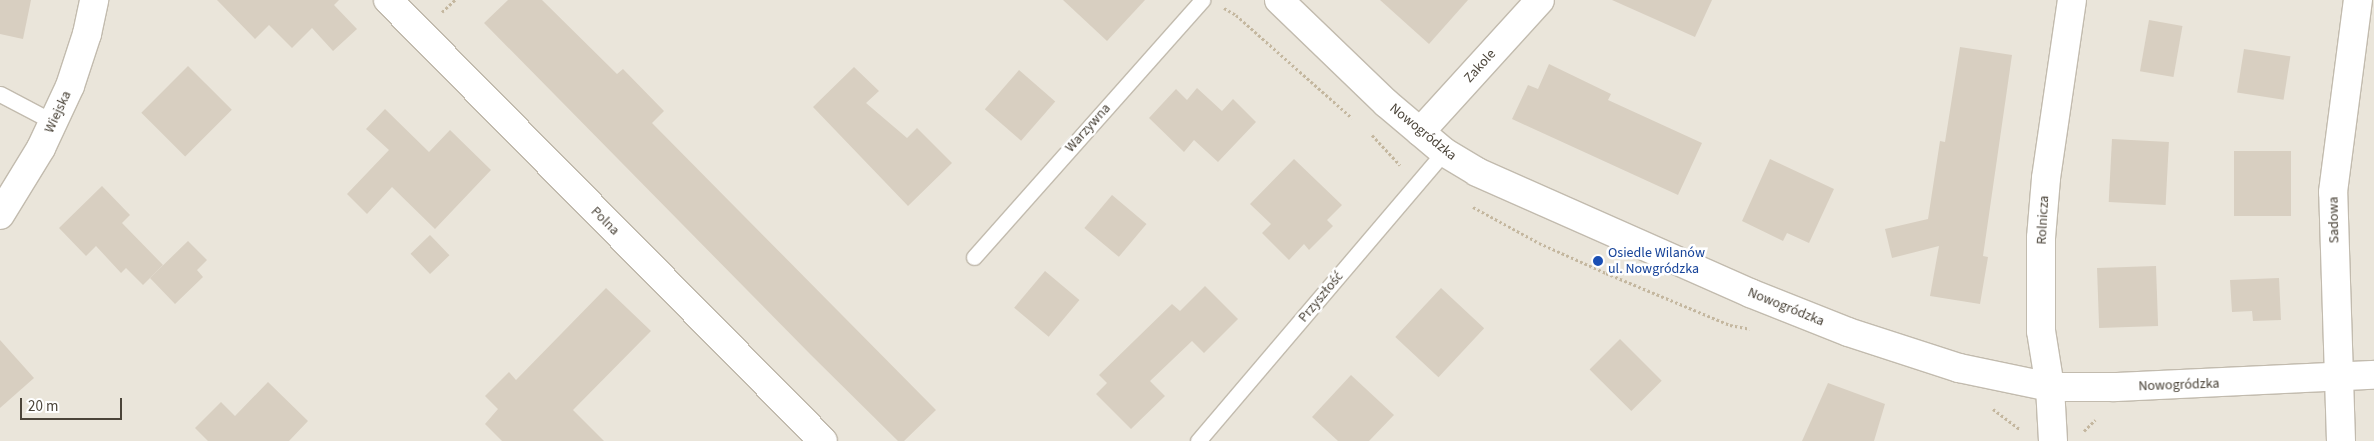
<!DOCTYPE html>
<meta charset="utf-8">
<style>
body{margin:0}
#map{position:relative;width:2374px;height:441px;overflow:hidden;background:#f6f3ec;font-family:"Source Sans 3",sans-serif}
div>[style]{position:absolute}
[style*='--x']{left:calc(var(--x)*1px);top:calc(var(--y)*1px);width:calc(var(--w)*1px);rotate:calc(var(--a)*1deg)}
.residential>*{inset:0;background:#eae5da;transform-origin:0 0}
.building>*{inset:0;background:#d8cfc1;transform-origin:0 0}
.path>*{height:3px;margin-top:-1.5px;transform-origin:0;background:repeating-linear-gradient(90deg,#c4b79f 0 2.5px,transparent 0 5px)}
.roads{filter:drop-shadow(1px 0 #c2bbae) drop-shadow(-1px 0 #c2bbae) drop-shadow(0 1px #c2bbae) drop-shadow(0 -1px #c2bbae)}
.lane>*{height:15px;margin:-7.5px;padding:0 7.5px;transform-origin:7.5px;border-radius:7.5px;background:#fff}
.street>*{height:28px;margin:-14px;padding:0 14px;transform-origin:14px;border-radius:14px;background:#fff}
.dots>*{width:14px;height:14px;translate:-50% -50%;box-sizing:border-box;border:2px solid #fff;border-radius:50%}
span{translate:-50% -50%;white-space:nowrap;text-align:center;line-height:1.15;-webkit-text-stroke:5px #fff;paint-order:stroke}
.street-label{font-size:14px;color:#4b4439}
.transit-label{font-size:14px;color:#164399}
.left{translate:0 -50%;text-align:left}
.scale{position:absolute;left:20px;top:398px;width:102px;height:22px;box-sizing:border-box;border:2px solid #4b4439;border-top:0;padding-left:6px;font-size:15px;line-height:18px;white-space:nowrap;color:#4b4439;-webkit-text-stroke:4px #fff;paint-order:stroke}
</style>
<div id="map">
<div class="residential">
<div style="left:0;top:0;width:2374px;height:441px"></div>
</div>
<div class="building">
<div style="clip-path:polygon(0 0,31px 0,23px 39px,0 34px)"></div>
<div style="clip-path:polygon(217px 0,339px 0,334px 5px,357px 29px,333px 51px,312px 28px,292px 48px,269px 25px,255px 39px)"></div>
<div style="clip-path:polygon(508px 0,542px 0,617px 74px,623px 69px,664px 111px,652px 123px,936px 410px,904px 441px,898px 441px,811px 355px,484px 23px)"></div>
<div style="clip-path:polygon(1063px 0,1145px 0,1107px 41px)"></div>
<div style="clip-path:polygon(1380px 0,1468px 0,1429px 44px)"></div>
<div style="clip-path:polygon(1612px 0,1712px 0,1695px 37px)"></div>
<div style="left:2149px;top:20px;width:34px;height:52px;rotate:10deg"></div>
<div style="clip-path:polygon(1960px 47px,2012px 55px,1983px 256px,1988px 257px,1980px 304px,1930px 296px,1939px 246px,1892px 258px,1885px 229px,1928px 219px,1940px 141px,1945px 142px)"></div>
<div style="left:2244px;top:49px;width:47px;height:44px;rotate:9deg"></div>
<div style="clip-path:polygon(1549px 64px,1611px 94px,1608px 100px,1702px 143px,1678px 195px,1512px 119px,1528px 85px,1538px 89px)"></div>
<div style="left:188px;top:66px;width:62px;height:66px;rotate:45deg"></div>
<div style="clip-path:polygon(854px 67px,879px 91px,866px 103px,907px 138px,917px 128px,952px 163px,908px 206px,813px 107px)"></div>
<div style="left:1019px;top:70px;width:48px;height:52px;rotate:41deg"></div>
<div style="clip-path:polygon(1197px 88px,1222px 111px,1233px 99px,1256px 122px,1218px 162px,1194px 140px,1184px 152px,1149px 118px,1176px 89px,1187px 100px)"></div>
<div style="clip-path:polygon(385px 109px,429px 152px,450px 130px,491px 170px,435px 229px,392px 187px,367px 214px,347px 194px,389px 150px,366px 129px)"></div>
<div style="left:2112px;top:139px;width:57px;height:63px;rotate:3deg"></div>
<div style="left:2234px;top:151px;width:57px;height:65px"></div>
<div style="clip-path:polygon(1294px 159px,1342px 205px,1327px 220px,1333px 226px,1309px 250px,1304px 244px,1289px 260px,1262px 233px,1271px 224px,1250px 204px)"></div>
<div style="clip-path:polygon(1770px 159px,1834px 189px,1809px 243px,1787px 233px,1783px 241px,1742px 221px)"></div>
<div style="clip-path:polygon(102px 186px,130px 215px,122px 223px,163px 265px,143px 285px,126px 268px,121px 273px,96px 246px,86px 256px,59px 228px)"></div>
<div style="left:1112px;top:195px;width:45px;height:43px;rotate:40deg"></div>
<div style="left:430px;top:235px;width:28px;height:27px;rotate:46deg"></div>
<div style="clip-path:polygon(188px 241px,207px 260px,197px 270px,203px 277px,175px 304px,150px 278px)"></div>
<div style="left:2156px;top:266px;width:60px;height:59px;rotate:88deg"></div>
<div style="left:1045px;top:271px;width:45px;height:48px;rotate:40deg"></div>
<div style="clip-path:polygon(2279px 278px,2281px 320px,2253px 321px,2252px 311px,2232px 312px,2230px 280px)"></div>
<div style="clip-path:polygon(1205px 286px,1238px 319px,1204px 353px,1192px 341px,1150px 381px,1165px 396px,1131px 429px,1096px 394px,1107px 383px,1099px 375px,1172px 304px,1180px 311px)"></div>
<div style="clip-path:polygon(606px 288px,651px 331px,573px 410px,604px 441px,502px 441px,485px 424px,498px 409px,485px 396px,509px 372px,516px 380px)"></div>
<div style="left:1441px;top:288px;width:59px;height:67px;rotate:43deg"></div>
<div style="left:1620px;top:339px;width:59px;height:43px;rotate:45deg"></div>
<div style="clip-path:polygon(0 340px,34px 378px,0 408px)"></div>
<div style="clip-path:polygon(1351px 375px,1394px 415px,1369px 441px,1338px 441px,1312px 417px)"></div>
<div style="clip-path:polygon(268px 382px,308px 421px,289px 441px,208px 441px,195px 428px,221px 402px,235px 416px)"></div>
<div style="clip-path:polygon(1828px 383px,1885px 404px,1874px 441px,1802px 441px)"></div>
</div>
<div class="path">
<div style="--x:1224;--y:8;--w:14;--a:30"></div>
<div style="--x:1236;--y:15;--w:155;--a:41.6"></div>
<div style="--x:442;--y:12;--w:18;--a:-43"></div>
<div style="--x:1372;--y:135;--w:41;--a:47"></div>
<div style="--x:1473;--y:207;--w:75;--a:28.6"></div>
<div style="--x:1539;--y:243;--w:73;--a:24.1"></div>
<div style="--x:1606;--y:273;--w:134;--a:22.8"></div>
<div style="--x:1730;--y:325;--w:20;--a:11"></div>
<div style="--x:1993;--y:409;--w:34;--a:37"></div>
<div style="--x:2084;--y:431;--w:16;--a:-45"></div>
</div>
<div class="roads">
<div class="lane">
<div style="--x:0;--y:94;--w:60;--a:27.8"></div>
<div style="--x:974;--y:257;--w:344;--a:-48.4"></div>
<div style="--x:1198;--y:441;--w:380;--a:-49.6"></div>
</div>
<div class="street">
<div style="--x:388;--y:0;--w:619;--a:45.39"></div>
<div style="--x:1279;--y:0;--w:149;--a:43.9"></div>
<div style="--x:1386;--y:103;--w:76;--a:40.2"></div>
<div style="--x:1444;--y:152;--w:39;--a:31"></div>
<div style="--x:1477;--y:172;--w:299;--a:23.9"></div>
<div style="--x:1750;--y:293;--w:105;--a:21.7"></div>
<div style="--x:1848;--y:332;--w:117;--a:18"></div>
<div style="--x:1959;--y:368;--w:93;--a:11.8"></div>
<div style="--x:2050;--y:387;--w:65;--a:0"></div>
<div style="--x:2115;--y:387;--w:259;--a:-2.7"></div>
<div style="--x:1420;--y:132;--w:178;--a:-47.7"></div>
<div style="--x:0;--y:215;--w:79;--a:-58.5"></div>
<div style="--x:41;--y:148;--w:68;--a:-64.9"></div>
<div style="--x:70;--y:86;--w:55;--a:-71.9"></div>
<div style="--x:87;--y:34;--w:35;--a:-78"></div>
<div style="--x:2053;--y:441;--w:54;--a:-93.2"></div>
<div style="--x:2050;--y:387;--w:57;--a:-99.1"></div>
<div style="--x:2041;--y:331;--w:93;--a:-90"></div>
<div style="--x:2041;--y:238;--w:60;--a:-85.2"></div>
<div style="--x:2046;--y:178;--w:180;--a:-81.7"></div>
<div style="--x:2341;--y:441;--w:249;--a:-91.8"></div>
<div style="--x:2333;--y:192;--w:194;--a:-82.6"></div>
</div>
</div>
<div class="dots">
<div style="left:1598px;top:261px;background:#1a4fb4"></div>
</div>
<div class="street-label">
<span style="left:1480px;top:66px;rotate:-48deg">Zakole</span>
<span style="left:58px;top:112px;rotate:-65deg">Wiejska</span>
<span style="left:1088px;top:128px;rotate:-48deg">Warzywna</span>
<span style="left:1423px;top:132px;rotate:39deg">Nowogródzka</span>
<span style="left:2043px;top:220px;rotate:-87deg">Rolnicza</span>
<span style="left:2334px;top:220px;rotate:-91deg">Sadowa</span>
<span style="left:605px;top:221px;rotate:45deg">Polna</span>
<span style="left:1321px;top:297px;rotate:-50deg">Przyszłość</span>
<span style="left:1786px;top:307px;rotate:22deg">Nowogródzka</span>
<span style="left:2179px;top:385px;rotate:-2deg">Nowogródzka</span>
</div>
<div class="transit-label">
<span class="left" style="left:1608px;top:261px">Osiedle Wilanów<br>ul. Nowgródzka</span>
</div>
<div class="scale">20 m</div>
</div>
